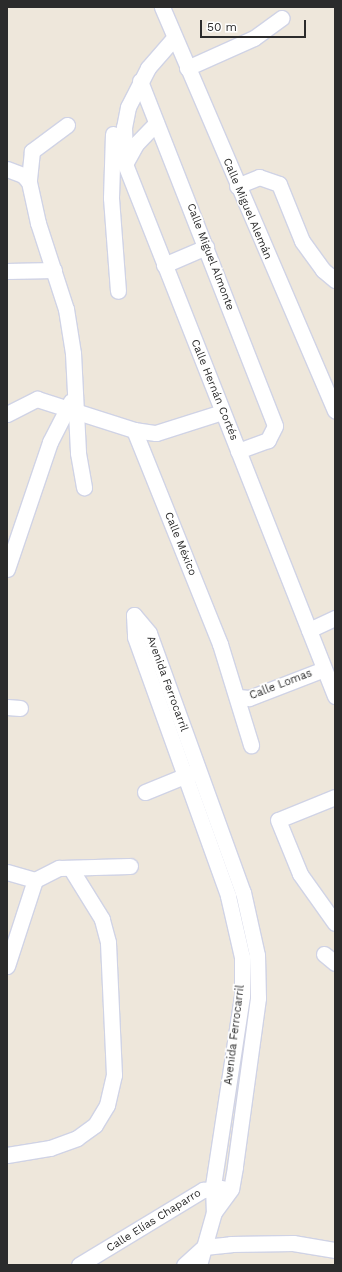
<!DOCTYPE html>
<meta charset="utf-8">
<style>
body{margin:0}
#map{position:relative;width:342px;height:1272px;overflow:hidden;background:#eee7db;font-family:"Work Sans",sans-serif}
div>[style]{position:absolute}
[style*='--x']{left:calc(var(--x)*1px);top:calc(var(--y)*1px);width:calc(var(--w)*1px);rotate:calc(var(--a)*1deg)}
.roads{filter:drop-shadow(1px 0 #d0d3e5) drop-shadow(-1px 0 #d0d3e5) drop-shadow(0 1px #d0d3e5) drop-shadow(0 -1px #d0d3e5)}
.minor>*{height:15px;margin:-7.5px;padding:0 7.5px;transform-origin:7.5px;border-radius:7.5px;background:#fff}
span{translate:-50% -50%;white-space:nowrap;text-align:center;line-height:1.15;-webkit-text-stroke:3.5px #fff;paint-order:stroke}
.street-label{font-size:11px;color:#2b2b2b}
.frame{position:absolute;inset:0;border:8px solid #2b2b2b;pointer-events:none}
.scale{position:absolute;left:200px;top:20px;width:106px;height:18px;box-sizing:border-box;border:2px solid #2b2b2b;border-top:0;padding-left:5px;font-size:12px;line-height:14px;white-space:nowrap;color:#2b2b2b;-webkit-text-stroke:3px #fff;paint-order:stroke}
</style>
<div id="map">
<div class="roads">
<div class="minor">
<div style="--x:162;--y:7;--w:439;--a:66.8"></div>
<div style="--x:174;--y:38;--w:40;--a:131"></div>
<div style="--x:148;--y:68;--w:44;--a:117.1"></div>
<div style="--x:128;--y:107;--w:20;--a:101"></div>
<div style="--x:124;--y:127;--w:37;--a:88"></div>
<div style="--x:125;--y:164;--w:572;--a:68.46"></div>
<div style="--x:187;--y:68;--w:73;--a:-24.1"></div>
<div style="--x:254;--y:38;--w:34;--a:-36"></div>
<div style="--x:140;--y:81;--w:370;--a:68.6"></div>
<div style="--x:275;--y:426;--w:16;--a:117"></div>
<div style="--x:268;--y:440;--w:32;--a:160"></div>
<div style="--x:67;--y:125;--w:44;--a:143.4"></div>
<div style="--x:32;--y:151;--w:31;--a:96"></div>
<div style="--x:29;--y:182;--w:42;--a:77.6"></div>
<div style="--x:38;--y:223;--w:90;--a:72"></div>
<div style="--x:66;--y:309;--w:45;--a:81"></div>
<div style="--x:73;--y:353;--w:100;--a:87.1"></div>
<div style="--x:78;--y:453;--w:35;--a:80"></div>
<div style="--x:113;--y:134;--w:64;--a:91.8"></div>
<div style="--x:111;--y:198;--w:93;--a:85.7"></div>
<div style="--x:125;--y:164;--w:23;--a:-61"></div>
<div style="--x:136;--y:144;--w:29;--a:-46"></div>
<div style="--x:7;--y:169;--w:17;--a:21"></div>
<div style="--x:23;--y:175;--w:9;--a:49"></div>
<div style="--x:237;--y:186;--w:24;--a:-22"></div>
<div style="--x:259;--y:177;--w:21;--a:19"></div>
<div style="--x:279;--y:184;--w:61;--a:68"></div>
<div style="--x:302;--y:241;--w:36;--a:54"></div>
<div style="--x:323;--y:270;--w:16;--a:40"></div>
<div style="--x:164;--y:265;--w:46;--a:-23.2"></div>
<div style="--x:7;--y:271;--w:47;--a:-1.2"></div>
<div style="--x:7;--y:414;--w:34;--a:-27"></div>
<div style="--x:37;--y:399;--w:102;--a:17.7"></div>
<div style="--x:134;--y:430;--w:22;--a:8"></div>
<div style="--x:156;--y:433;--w:69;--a:-17.7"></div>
<div style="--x:134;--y:430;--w:231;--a:68.1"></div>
<div style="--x:220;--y:644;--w:106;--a:72.9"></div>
<div style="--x:7;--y:569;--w:134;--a:-71.3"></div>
<div style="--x:50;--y:442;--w:46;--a:-62.9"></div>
<div style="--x:134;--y:615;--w:22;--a:87"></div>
<div style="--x:135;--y:637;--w:275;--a:70.2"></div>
<div style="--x:228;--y:896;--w:63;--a:77.1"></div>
<div style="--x:242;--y:957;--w:39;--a:90"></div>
<div style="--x:242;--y:996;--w:192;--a:98.7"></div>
<div style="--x:213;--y:1186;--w:26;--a:88"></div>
<div style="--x:214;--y:1212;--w:55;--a:105.8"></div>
<div style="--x:134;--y:615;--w:23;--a:50"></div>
<div style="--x:149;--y:633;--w:276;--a:70.1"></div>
<div style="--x:243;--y:892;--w:65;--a:77.5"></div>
<div style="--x:257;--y:955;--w:43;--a:88.7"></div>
<div style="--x:258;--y:998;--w:171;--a:97.8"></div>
<div style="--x:235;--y:1167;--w:22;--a:100"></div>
<div style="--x:231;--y:1189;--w:29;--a:126"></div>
<div style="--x:309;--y:630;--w:29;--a:-25"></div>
<div style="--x:238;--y:697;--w:11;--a:5"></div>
<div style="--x:249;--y:698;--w:80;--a:-21.1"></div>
<div style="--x:7;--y:707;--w:13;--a:4"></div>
<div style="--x:145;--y:792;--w:53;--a:-22.2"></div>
<div style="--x:335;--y:797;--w:61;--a:158"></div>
<div style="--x:278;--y:820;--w:58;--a:67.8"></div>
<div style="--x:300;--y:874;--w:60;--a:54.5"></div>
<div style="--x:7;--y:872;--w:29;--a:16"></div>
<div style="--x:35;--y:880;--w:27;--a:-27"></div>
<div style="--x:59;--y:868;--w:71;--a:-1.6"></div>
<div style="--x:324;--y:954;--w:14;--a:39"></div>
<div style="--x:7;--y:966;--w:90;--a:-72"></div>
<div style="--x:7;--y:1155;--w:44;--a:-9.2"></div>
<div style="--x:50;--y:1148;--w:29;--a:-20"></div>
<div style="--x:77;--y:1138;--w:22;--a:-36"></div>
<div style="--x:95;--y:1125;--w:23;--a:-59"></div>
<div style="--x:107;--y:1105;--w:31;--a:-77"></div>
<div style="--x:114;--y:1075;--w:133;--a:-92.6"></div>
<div style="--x:108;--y:942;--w:24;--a:-105"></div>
<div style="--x:102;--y:919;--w:59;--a:-121.8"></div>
<div style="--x:79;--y:1265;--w:145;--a:-31.2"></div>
<div style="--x:203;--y:1190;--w:19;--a:-6"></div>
<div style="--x:184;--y:1265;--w:27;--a:-42"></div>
<div style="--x:204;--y:1247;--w:27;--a:-6"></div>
<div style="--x:231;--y:1244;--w:62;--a:-0.9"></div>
<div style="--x:293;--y:1243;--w:43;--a:9.5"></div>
</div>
</div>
<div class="street-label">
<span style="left:247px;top:209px;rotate:67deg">Calle Miguel Alemán</span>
<span style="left:210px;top:257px;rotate:69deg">Calle Miguel Almonte</span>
<span style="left:214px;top:390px;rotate:68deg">Calle Hernán Cortés</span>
<span style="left:180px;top:544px;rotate:68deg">Calle México</span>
<span style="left:167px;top:684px;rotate:70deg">Avenida Ferrocarril</span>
<span style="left:281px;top:685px;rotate:-21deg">Calle Lomas</span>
<span style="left:235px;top:1035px;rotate:-83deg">Avenida Ferrocarril</span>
<span style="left:154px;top:1221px;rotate:-32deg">Calle Elías Chaparro</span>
</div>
<div class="frame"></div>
<div class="scale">50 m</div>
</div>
